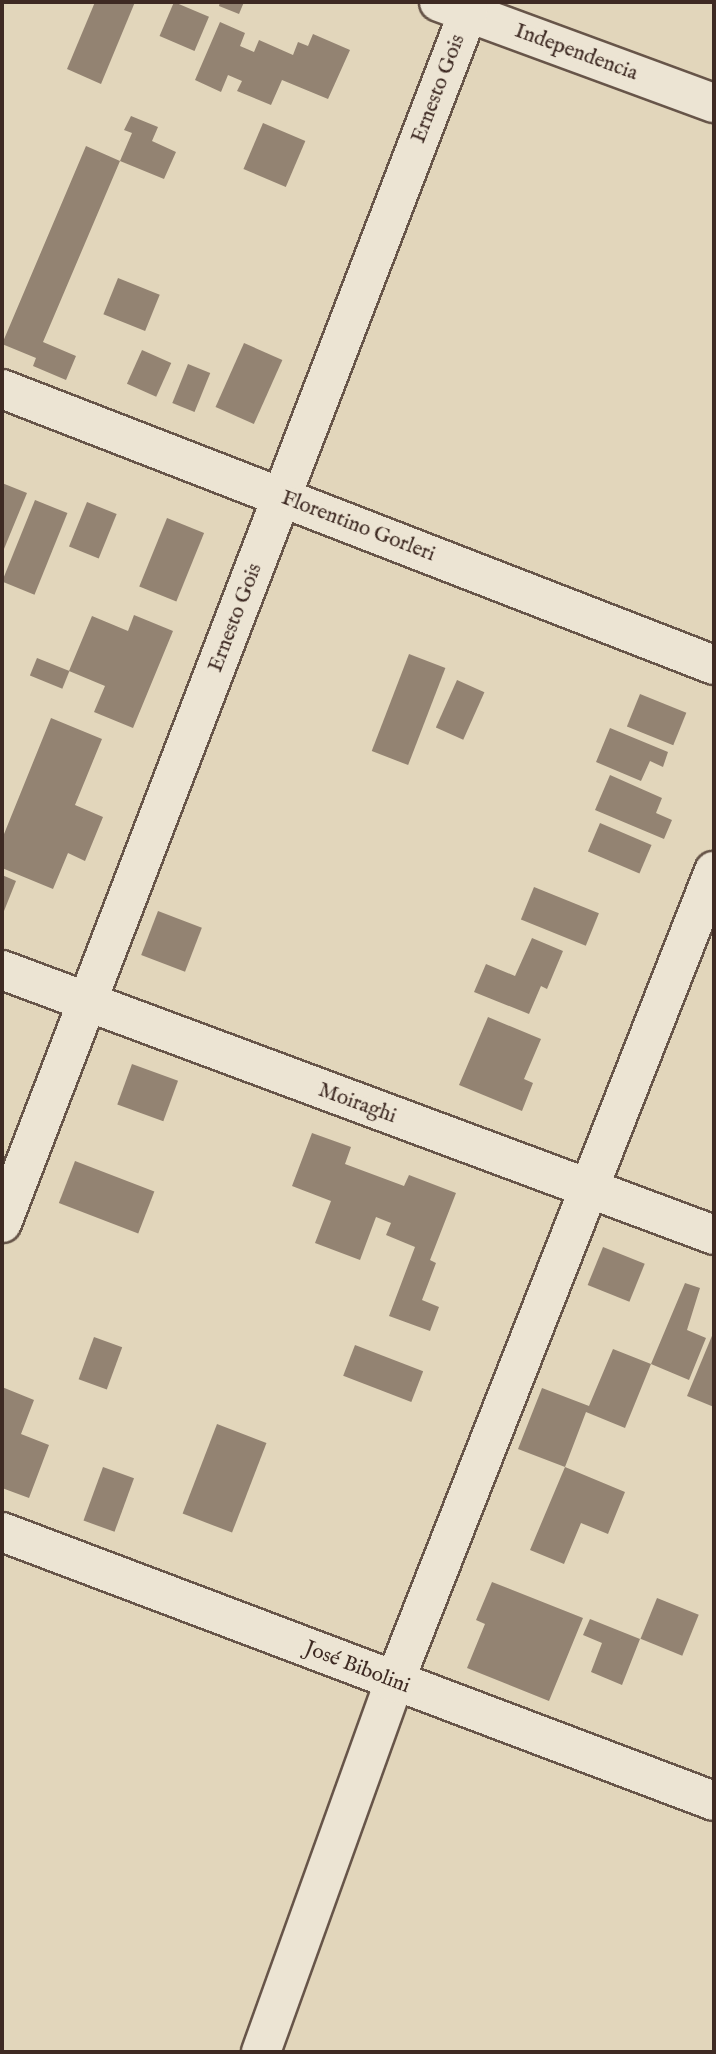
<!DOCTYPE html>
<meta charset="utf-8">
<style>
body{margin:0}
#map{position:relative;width:716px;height:2054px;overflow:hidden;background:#e2d6bb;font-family:"IM FELL English",serif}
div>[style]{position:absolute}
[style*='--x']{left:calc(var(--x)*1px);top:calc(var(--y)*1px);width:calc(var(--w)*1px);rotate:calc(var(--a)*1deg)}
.building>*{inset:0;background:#938372;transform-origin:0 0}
.roads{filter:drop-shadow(2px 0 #675549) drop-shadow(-2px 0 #675549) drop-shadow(0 2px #675549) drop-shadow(0 -2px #675549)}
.minor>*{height:38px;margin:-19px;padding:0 19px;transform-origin:19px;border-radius:19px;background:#ece4d3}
span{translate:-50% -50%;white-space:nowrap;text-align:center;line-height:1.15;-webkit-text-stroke:7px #ece4d3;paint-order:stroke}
.street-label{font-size:21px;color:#3e2a23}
.frame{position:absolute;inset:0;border:4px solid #3e2a23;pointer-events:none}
</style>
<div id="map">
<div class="building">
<div style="clip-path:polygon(95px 2px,135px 2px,101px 84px,67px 69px)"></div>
<div style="left:174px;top:2px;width:38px;height:37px;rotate:23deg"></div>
<div style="clip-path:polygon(220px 2px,244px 2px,239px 14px,219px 6px)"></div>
<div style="clip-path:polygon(220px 22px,245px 33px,240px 46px,254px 52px,259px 40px,293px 55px,298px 42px,308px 46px,313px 34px,350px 50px,328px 99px,282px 80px,271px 105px,237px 91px,242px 81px,228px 75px,221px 92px,195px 80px)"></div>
<div style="clip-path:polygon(131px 116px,158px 127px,152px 141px,176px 152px,164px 179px,120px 161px,132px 133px,124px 130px)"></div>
<div style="left:263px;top:123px;width:46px;height:50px;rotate:23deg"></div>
<div style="clip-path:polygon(86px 146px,120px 161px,43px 342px,76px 356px,66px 380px,33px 366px,36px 358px,2px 344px)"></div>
<div style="left:118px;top:278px;width:45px;height:39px;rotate:22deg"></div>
<div style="left:244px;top:343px;width:42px;height:70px;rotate:24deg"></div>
<div style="left:142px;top:350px;width:32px;height:37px;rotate:24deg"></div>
<div style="left:188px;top:364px;width:24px;height:42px;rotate:22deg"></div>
<div style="clip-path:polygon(2px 483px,27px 493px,4px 549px,2px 548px)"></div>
<div style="left:35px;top:500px;width:35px;height:88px;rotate:22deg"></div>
<div style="left:87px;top:502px;width:32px;height:48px;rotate:22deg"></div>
<div style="left:167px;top:518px;width:40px;height:74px;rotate:22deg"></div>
<div style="clip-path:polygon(134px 615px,173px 631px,133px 728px,94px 712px,105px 686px,69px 671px,92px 616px,128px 631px)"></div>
<div style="left:409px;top:654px;width:39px;height:104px;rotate:21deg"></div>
<div style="left:37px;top:658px;width:35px;height:19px;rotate:22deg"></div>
<div style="left:457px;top:680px;width:30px;height:52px;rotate:24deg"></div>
<div style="left:640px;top:694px;width:50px;height:35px;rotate:22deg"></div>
<div style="clip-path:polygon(51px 718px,102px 739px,75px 805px,103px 817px,85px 861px,68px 853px,53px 889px,2px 868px,2px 839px)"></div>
<div style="clip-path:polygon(610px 728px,668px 752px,663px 767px,650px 761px,641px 781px,596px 762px)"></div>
<div style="clip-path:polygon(610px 775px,662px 798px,656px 813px,672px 820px,664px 839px,595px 810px)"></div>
<div style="left:600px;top:823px;width:56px;height:31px;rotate:23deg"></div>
<div style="clip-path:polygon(2px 875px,16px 881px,2px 916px)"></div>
<div style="left:534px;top:887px;width:70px;height:35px;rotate:22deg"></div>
<div style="left:158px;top:911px;width:47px;height:47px;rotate:21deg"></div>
<div style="clip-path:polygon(532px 938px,563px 951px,547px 989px,541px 986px,529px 1014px,474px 992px,486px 964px,515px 976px)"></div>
<div style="clip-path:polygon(488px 1017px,541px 1039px,524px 1079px,533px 1083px,522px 1111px,459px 1085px)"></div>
<div style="left:132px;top:1064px;width:49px;height:43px;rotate:20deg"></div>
<div style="clip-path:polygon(312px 1133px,351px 1147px,345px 1164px,404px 1186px,409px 1175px,456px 1193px,430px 1260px,436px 1263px,422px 1300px,439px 1307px,430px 1331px,389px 1316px,415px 1247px,386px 1235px,391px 1223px,376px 1217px,360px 1260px,315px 1243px,331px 1201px,292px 1186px)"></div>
<div style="left:75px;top:1161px;width:85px;height:45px;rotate:21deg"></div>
<div style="left:603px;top:1247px;width:45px;height:41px;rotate:22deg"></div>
<div style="clip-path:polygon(685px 1283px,700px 1288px,687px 1330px,706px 1338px,689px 1380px,651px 1364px)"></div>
<div style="clip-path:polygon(714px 1331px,714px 1407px,687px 1396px)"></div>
<div style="left:94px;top:1337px;width:30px;height:45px;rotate:20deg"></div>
<div style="left:355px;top:1345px;width:73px;height:33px;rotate:21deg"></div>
<div style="clip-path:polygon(613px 1349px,651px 1364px,625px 1428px,586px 1412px,565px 1467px,518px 1449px,542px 1388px,589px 1406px)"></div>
<div style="clip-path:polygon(2px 1387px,34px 1400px,21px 1434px,49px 1445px,29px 1498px,2px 1488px)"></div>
<div style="left:217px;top:1424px;width:53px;height:96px;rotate:21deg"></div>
<div style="left:103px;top:1467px;width:33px;height:57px;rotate:20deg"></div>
<div style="clip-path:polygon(565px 1467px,625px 1492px,608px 1534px,581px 1523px,564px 1564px,530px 1550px)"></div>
<div style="clip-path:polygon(492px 1582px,583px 1618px,549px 1701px,467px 1668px,485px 1624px,476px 1620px)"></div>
<div style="left:657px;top:1598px;width:45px;height:44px;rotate:22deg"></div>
<div style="clip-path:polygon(590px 1619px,640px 1639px,622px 1685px,591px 1672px,602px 1643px,583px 1635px)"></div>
</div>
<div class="roads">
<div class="minor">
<div style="--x:439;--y:2;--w:293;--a:20.2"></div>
<div style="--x:2;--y:389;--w:764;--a:21.19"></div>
<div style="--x:2;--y:970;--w:760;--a:20.41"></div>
<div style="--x:2;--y:1223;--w:1297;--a:-68.94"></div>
<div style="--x:2;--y:1532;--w:761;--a:20.7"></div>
<div style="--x:261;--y:2052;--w:392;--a:-70.2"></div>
<div style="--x:394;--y:1683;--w:873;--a:-68.49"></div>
</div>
</div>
<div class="street-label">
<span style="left:576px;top:53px;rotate:20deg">Independencia</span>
<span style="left:439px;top:89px;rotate:-69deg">Ernesto Gois</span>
<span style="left:358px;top:527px;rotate:21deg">Florentino Gorleri</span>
<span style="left:236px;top:618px;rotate:-69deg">Ernesto Gois</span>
<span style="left:357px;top:1104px;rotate:20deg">Moiraghi</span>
<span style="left:357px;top:1668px;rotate:21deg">José Bibolini</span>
</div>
<div class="frame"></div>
</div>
